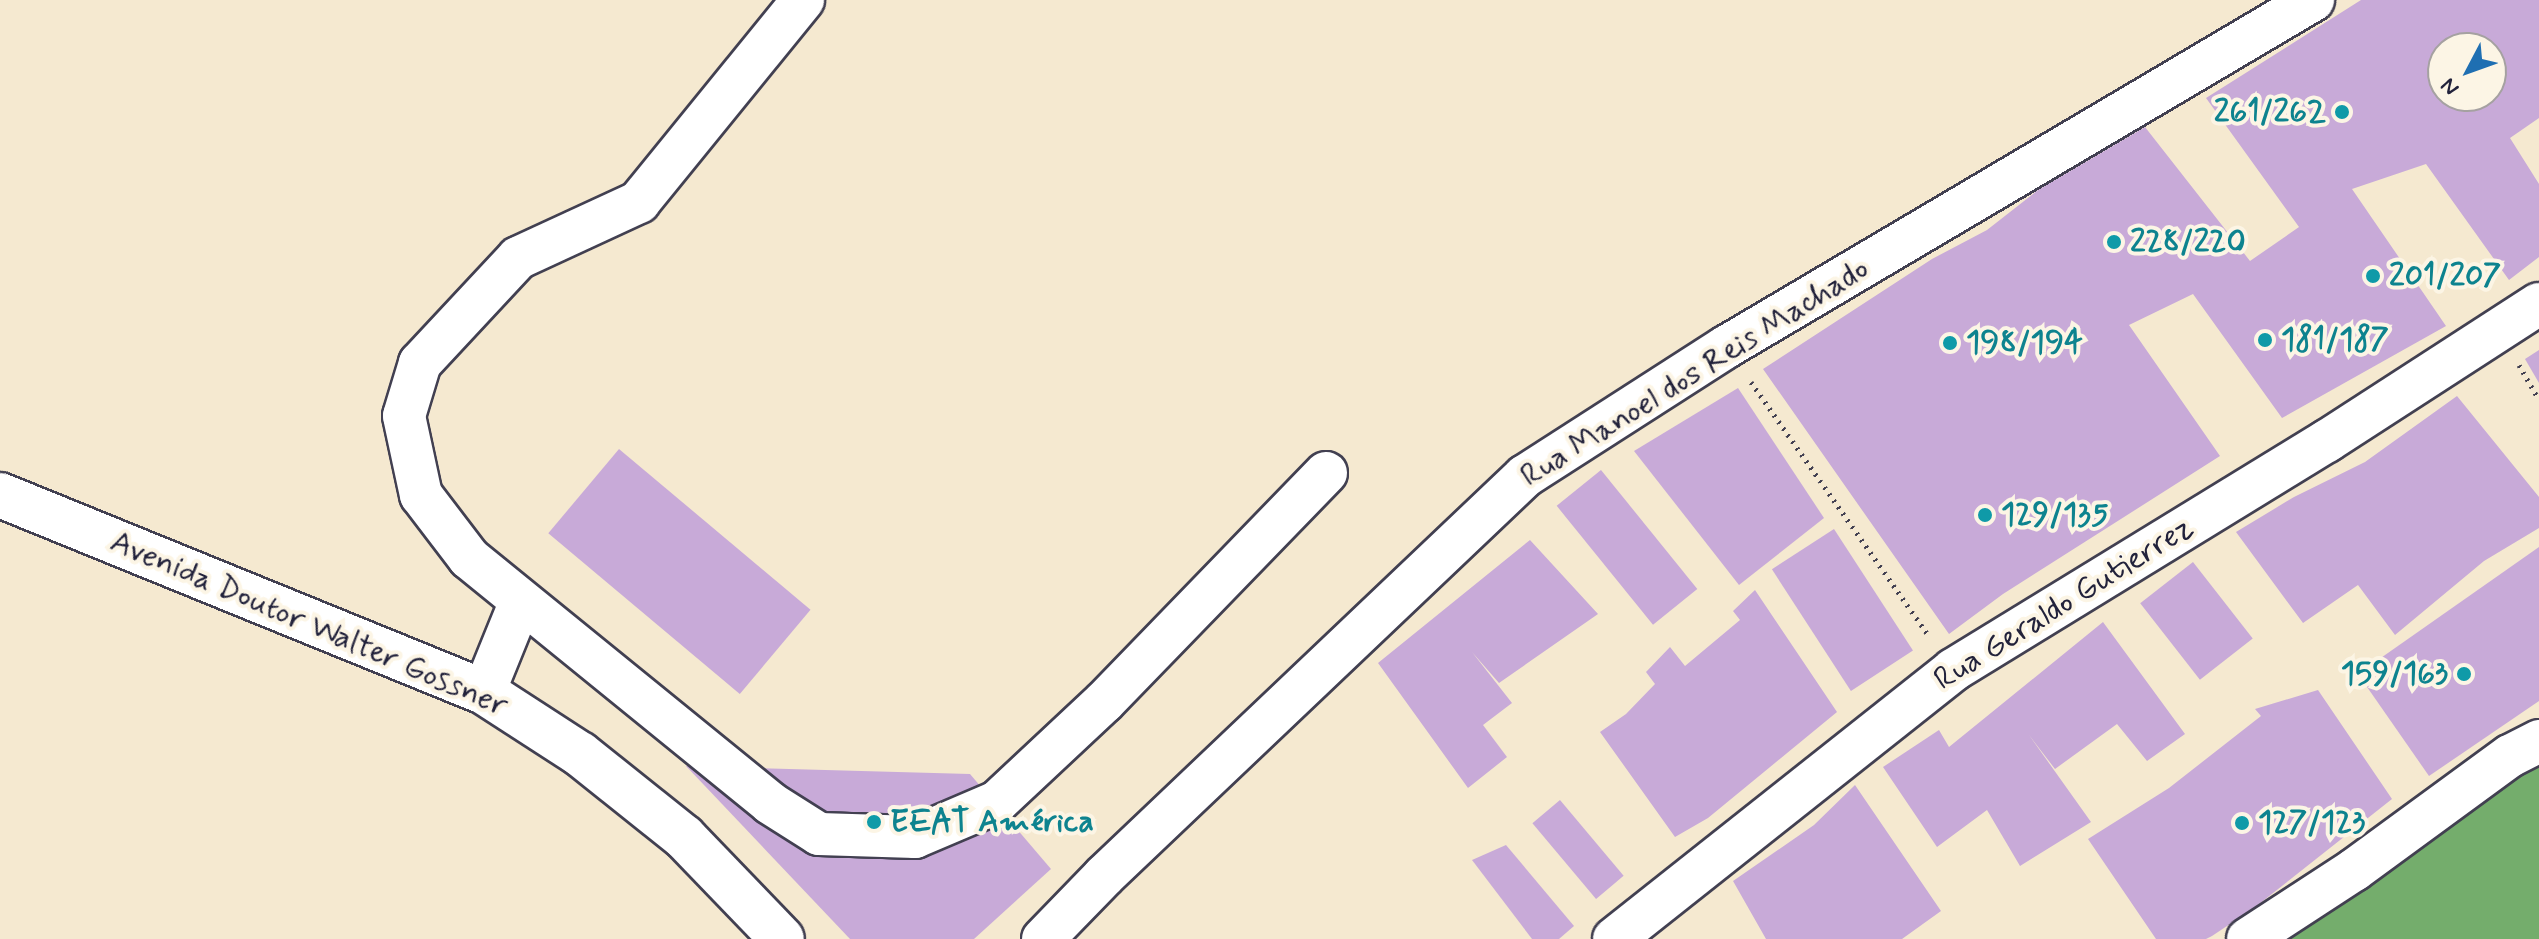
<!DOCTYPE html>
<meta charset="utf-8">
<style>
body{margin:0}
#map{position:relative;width:2539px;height:939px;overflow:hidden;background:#f5e9d0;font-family:Mynerve,sans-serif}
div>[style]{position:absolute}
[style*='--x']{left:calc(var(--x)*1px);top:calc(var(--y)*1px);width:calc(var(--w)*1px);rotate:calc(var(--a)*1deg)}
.forest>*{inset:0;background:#74ad6c}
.building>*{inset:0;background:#c8aad8;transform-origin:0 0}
.path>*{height:5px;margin-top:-2.5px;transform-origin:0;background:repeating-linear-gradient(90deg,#424051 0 2px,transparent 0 8px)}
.roads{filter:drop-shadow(2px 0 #424051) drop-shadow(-2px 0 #424051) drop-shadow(0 2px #424051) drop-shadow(0 -2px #424051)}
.minor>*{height:42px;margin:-21px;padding:0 21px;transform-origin:21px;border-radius:21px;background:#fff}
.major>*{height:44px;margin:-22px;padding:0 22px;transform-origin:22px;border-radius:22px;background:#fff}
.dots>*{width:22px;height:22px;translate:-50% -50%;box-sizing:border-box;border:4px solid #fcf5e5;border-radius:50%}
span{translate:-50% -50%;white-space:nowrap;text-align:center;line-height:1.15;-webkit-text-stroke:8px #fcf5e5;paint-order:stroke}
.culture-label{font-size:32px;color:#0d838f;font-weight:700}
.right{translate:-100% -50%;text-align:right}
.left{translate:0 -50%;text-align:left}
.street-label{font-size:32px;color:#22223b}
.north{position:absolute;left:2427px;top:32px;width:80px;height:80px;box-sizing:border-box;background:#fcf5e5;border:2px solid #a5a1a1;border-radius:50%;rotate:229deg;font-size:22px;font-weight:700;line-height:32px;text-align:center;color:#22223b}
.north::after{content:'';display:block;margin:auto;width:28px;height:36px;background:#1f6fb2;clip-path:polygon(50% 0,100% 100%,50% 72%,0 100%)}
</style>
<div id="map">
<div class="forest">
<div style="clip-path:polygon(2539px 751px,2539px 939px,2249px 939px)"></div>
</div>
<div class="building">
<div style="clip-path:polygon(evenodd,2361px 0,2539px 0,2539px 118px,2510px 138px,2539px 184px,2539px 257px,2509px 280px,2426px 164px,2352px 189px,2446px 326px,2282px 418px,2193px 294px,2129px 325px,2220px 456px,2003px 594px,1949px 634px,1763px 369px,1932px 259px,1987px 230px,2038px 190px,2145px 127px,2250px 261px,2299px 227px,2206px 98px,2361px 0,2443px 48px,2491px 48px,2491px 96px,2443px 96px,2443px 48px)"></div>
<div style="clip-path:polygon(2539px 350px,2539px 383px,2525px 359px)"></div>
<div style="clip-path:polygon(1738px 388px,1824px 518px,1739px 585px,1634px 451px)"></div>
<div style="clip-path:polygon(2457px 396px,2539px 497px,2539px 528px,2484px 561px,2395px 635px,2358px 585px,2303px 623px,2236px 532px,2294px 497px,2365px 462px)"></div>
<div style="left:619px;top:449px;width:250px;height:110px;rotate:40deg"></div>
<div style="left:1601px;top:470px;width:153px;height:57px;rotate:51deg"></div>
<div style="left:1834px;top:529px;width:145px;height:74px;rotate:57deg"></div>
<div style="clip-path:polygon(1530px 540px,1598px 614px,1499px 683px,1472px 652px,1512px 703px,1483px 725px,1507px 757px,1468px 788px,1378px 663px)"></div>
<div style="clip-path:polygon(2539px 547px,2539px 701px,2429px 776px,2358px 674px)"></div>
<div style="left:2193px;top:562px;width:97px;height:67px;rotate:52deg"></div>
<div style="clip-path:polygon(1755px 590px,1837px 712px,1708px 818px,1675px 837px,1600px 732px,1626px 714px,1655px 684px,1646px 672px,1670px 647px,1685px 666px,1740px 620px,1733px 611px)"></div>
<div style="clip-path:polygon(2103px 622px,2185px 734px,2147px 761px,2117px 724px,2055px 769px,2029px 735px,2091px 822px,2020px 866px,1987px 810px,1937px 847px,1883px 767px,1939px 730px,1949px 747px)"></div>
<div style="clip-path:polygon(2318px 690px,2392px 799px,2254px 908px,2212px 936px,2206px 939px,2156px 939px,2088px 839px,2169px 788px,2261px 716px,2255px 709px)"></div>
<div style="clip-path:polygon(686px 766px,970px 774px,1051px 869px,974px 939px,850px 939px)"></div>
<div style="clip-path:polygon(1855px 785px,1941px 911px,1902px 939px,1766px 939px,1733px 881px,1814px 825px)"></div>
<div style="left:1560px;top:800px;width:99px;height:36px;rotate:50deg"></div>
<div style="clip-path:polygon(1506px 845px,1574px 926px,1559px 939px,1532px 939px,1472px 860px)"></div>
</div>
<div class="path">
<div style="--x:2519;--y:365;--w:39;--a:60"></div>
<div style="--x:1751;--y:382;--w:310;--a:55"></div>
</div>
<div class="roads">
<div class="minor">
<div style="--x:803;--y:0;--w:260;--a:129.1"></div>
<div style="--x:639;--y:202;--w:133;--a:155.2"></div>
<div style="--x:518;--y:258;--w:144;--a:133"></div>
<div style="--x:420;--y:363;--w:55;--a:106.8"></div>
<div style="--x:404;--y:416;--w:81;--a:77.9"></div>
<div style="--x:421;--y:495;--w:79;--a:52.7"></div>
<div style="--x:469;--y:558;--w:388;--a:39.1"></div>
<div style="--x:770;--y:803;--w:58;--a:32.3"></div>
<div style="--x:819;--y:834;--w:96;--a:1.8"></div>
<div style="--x:915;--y:837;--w:89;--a:-23.1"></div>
<div style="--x:997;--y:802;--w:146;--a:-43.1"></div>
<div style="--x:1104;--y:702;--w:319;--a:-45.9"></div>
<div style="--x:484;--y:692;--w:98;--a:-67.9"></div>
<div style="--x:1043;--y:939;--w:88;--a:-45.9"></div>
<div style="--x:1104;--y:876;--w:581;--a:-43.53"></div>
<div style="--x:1525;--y:476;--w:239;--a:-32.7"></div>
<div style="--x:1726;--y:347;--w:682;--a:-30.59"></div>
<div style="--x:1614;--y:939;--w:433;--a:-38.4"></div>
<div style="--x:1953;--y:670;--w:439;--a:-31.5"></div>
<div style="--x:2327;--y:441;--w:252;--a:-32.9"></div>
<div style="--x:2248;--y:939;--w:126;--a:-33.1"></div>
<div style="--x:2354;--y:870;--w:193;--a:-36.2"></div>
<div style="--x:2510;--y:756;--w:33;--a:-27"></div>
</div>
<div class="major">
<div style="--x:0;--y:495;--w:523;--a:22.15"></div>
<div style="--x:484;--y:692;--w:114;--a:32.9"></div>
<div style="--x:580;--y:754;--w:133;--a:38.6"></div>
<div style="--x:684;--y:837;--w:141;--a:46.1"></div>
</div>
</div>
<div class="dots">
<div style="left:2342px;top:112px;background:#0f9aa8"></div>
<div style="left:2114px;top:242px;background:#0f9aa8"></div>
<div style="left:2373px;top:276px;background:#0f9aa8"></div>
<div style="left:2265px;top:340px;background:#0f9aa8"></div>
<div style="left:1950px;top:343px;background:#0f9aa8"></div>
<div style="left:1985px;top:515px;background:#0f9aa8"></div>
<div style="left:2464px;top:674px;background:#0f9aa8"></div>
<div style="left:874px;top:822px;background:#0f9aa8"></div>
<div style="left:2242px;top:823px;background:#0f9aa8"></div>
</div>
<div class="culture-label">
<span class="right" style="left:2326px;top:112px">261/262</span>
<span class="left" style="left:2130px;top:242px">228/220</span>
<span class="left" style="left:2389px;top:276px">201/207</span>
<span class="left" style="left:2281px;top:340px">181/187</span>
<span class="left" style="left:1966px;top:343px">198/194</span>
<span class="left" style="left:2001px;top:515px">129/135</span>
<span class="right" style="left:2448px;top:674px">159/163</span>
<span class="left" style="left:890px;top:822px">EEAT América</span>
<span class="left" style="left:2258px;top:823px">127/123</span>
</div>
<div class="street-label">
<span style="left:1695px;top:373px;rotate:-32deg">Rua Manoel dos Reis Machado</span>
<span style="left:2064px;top:604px;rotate:-32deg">Rua Geraldo Gutierrez</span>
<span style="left:309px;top:624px;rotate:23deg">Avenida Doutor Walter Gossner</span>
</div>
<div class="north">N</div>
</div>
